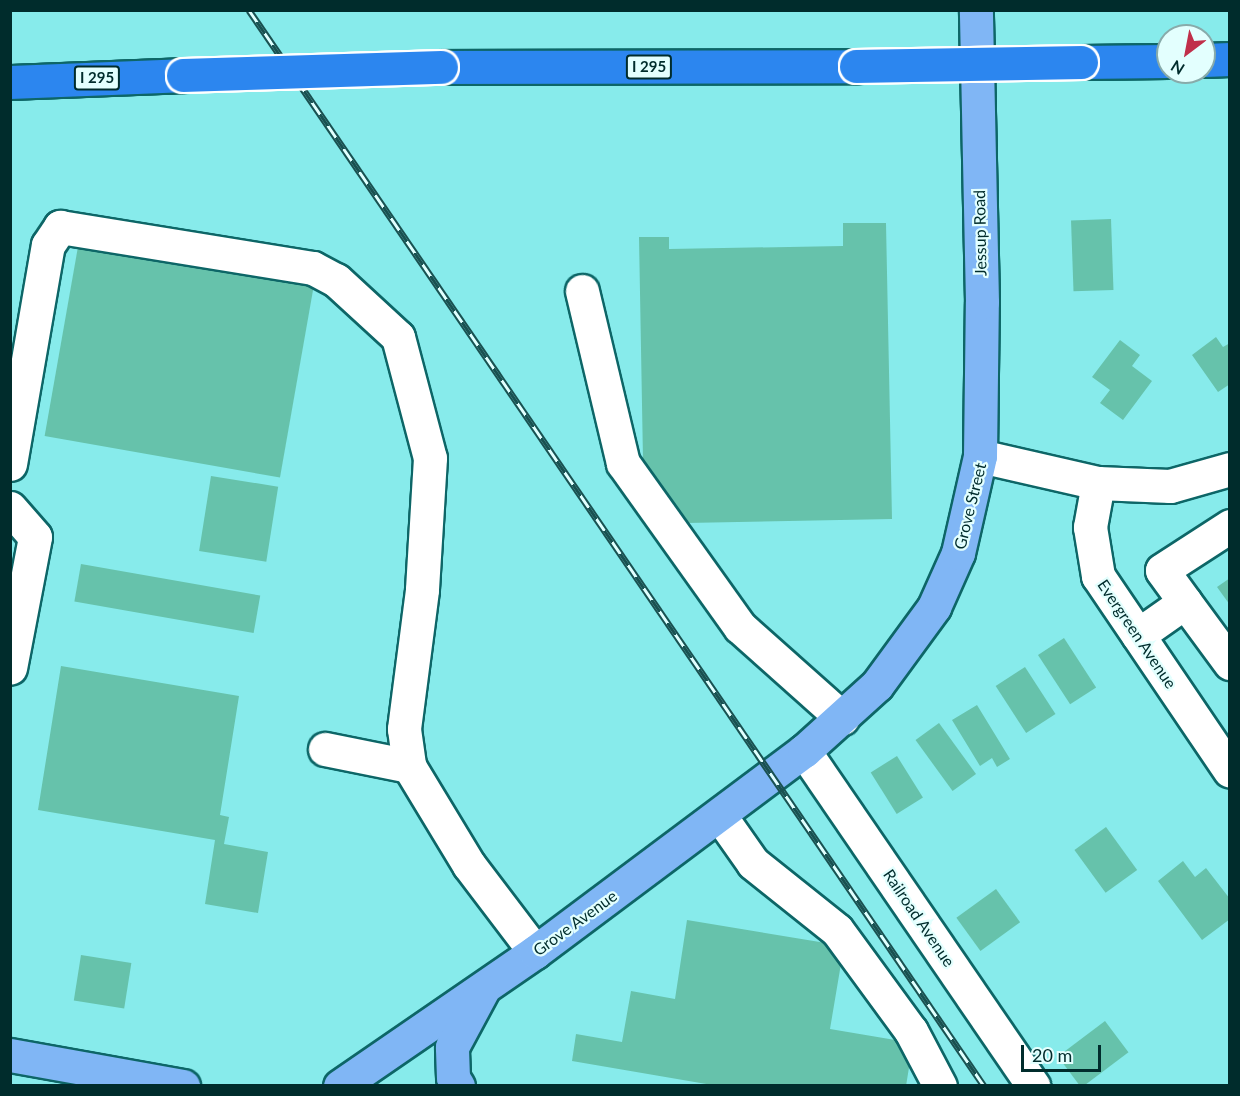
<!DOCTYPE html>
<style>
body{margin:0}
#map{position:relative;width:1240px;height:1096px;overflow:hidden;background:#87ebeb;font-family:Lato,sans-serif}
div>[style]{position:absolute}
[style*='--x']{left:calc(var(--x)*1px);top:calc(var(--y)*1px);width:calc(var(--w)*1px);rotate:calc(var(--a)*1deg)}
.building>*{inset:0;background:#66c2ab;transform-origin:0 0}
.roads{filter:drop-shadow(2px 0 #0d6667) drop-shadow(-2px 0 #0d6667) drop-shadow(0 2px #0d6667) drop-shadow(0 -2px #0d6667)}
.minor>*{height:33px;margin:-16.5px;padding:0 16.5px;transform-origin:16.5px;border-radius:16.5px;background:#fff}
.major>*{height:33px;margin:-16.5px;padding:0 16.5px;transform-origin:16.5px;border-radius:16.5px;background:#80b6f5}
.highway>*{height:33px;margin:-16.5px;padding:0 16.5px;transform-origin:16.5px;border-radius:16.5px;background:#2c86ef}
.rail>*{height:7px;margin-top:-3.5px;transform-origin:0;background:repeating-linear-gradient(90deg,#e3fffe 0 14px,#1a5151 0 28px);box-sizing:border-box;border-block:2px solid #1a5151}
.bridges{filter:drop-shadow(2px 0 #fff) drop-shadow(-2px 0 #fff) drop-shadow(0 2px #fff) drop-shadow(0 -2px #fff)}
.highway-bridge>*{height:33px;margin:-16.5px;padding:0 16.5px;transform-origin:16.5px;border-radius:16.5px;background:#2c86ef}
span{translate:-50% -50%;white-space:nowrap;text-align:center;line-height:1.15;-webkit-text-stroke:4.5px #e3fffe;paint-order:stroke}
.shield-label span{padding:2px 4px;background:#e3fffe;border:2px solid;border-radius:4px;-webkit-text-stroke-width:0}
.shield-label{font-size:15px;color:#002c2c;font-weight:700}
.street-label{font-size:16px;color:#002c2c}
.frame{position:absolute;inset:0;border:12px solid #002c2c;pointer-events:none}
.north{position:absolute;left:1156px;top:24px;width:60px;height:60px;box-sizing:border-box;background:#e3fffe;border:2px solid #88abaa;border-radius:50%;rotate:212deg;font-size:16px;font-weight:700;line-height:24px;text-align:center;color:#002c2c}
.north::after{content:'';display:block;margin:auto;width:21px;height:27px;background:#c02f4a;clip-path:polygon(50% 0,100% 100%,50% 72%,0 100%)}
.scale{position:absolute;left:1021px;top:1045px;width:80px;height:27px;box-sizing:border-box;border:3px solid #002c2c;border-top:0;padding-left:8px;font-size:18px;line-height:21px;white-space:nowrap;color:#002c2c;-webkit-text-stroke:4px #e3fffe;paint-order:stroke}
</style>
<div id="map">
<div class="building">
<div style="left:1111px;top:219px;width:71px;height:40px;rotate:88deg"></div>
<div style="clip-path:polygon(843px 223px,886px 223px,892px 519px,686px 523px,643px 460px,639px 237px,669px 237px,669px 249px,843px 246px)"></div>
<div style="left:79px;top:241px;width:239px;height:198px;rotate:10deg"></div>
<div style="clip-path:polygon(1216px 337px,1223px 347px,1230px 343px,1230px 384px,1218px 392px,1192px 355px)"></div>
<div style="clip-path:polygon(1120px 340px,1140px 355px,1132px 366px,1152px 381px,1123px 420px,1100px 403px,1110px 390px,1092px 377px)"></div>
<div style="left:211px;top:476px;width:68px;height:76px;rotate:9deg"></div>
<div style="left:81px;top:564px;width:182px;height:38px;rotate:10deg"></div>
<div style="clip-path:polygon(1230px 578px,1230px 605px,1217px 587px)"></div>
<div style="left:1064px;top:638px;width:59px;height:31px;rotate:57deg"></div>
<div style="clip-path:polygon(61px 666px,239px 696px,220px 815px,229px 817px,224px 844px,268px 852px,258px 913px,205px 904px,215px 840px,38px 810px)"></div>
<div style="left:1025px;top:667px;width:56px;height:35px;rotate:57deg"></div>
<div style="clip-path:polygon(977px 705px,1010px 759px,997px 767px,992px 758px,980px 766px,952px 720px)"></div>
<div style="left:939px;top:723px;width:63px;height:29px;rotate:54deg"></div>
<div style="left:897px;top:756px;width:49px;height:31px;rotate:58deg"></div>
<div style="left:1106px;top:827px;width:53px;height:39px;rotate:54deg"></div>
<div style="clip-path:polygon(1183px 861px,1195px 877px,1206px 868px,1230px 899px,1230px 919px,1202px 940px,1158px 881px)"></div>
<div style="left:996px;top:889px;width:41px;height:49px;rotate:54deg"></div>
<div style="clip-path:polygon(687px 920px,844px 946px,830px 1029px,913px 1043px,906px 1086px,718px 1086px,572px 1061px,576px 1034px,622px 1042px,631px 991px,675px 999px)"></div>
<div style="left:81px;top:955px;width:51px;height:46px;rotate:9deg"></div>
<div style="left:1105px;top:1021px;width:39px;height:59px;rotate:53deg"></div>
</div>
<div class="roads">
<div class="minor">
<div style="--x:582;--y:291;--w:177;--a:76.6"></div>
<div style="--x:623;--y:463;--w:201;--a:54.5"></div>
<div style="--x:740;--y:627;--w:137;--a:41.7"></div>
<div style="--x:980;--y:456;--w:121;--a:12.9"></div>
<div style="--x:1098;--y:483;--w:72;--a:2.4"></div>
<div style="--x:1170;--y:486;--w:62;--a:-15.8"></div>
<div style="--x:10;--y:464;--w:222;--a:-80.2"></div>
<div style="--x:48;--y:245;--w:22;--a:-56"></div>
<div style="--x:60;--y:227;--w:256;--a:9.2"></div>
<div style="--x:313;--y:268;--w:26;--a:28"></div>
<div style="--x:336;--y:280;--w:84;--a:42.6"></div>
<div style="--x:398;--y:337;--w:125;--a:75.2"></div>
<div style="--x:430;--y:458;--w:132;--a:93.5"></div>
<div style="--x:422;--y:590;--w:140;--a:97.4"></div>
<div style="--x:404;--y:729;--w:37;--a:82"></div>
<div style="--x:409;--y:766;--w:116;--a:58.8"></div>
<div style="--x:469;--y:865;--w:109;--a:52.8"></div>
<div style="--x:1098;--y:483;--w:45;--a:100.3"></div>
<div style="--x:1090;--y:527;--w:50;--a:80.7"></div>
<div style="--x:1098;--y:576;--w:235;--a:55.9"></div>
<div style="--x:10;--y:508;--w:38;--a:49"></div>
<div style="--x:35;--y:537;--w:133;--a:100.8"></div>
<div style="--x:1185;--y:602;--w:76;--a:53.6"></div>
<div style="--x:1138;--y:635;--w:57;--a:-35.1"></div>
<div style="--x:1185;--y:602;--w:39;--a:-126"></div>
<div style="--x:1162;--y:570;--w:81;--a:-32.9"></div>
<div style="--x:325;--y:749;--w:86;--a:11.4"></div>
<div style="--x:804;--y:751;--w:406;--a:55.6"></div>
<div style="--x:720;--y:816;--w:57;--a:54.9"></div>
<div style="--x:753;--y:863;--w:107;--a:38.6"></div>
<div style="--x:837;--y:930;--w:125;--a:53.8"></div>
<div style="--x:911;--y:1031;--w:62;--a:62.2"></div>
</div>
<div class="major">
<div style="--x:10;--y:1055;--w:176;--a:10.2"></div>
<div style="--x:340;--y:1086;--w:237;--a:-34.5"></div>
<div style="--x:535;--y:952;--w:336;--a:-36.8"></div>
<div style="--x:804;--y:751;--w:98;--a:-42.1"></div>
<div style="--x:877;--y:685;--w:97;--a:-53.8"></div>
<div style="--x:934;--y:607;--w:59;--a:-66"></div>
<div style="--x:958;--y:553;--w:99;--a:-77.2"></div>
<div style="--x:980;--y:456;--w:154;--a:-89.3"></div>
<div style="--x:982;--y:302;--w:292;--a:-91.2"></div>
<div style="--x:458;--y:1086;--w:9;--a:-122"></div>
<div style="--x:453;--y:1078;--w:31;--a:-92"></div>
<div style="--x:452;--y:1047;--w:64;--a:-61.8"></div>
</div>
<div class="highway">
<div style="--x:1204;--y:60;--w:26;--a:-2"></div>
<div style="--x:1081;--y:62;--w:87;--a:-0.7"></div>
<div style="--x:441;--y:67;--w:415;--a:-0.1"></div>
<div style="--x:10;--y:82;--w:173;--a:-2.3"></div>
</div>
</div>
<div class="rail">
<div style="--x:249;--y:10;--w:1303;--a:55.66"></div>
</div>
<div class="bridges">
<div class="highway-bridge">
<div style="--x:856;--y:66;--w:225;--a:-1"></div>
<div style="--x:183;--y:75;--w:258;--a:-1.8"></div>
</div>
</div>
<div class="shield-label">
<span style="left:649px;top:67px">I 295</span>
<span style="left:97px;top:78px">I 295</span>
</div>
<div class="street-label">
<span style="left:980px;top:233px;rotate:-91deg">Jessup Road</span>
<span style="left:970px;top:506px;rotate:-76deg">Grove Street</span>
<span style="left:1137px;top:634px;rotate:56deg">Evergreen Avenue</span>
<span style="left:919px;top:918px;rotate:56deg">Railroad Avenue</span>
<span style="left:575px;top:923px;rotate:-36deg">Grove Avenue</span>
</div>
<div class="frame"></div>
<div class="north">N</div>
<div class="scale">20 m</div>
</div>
